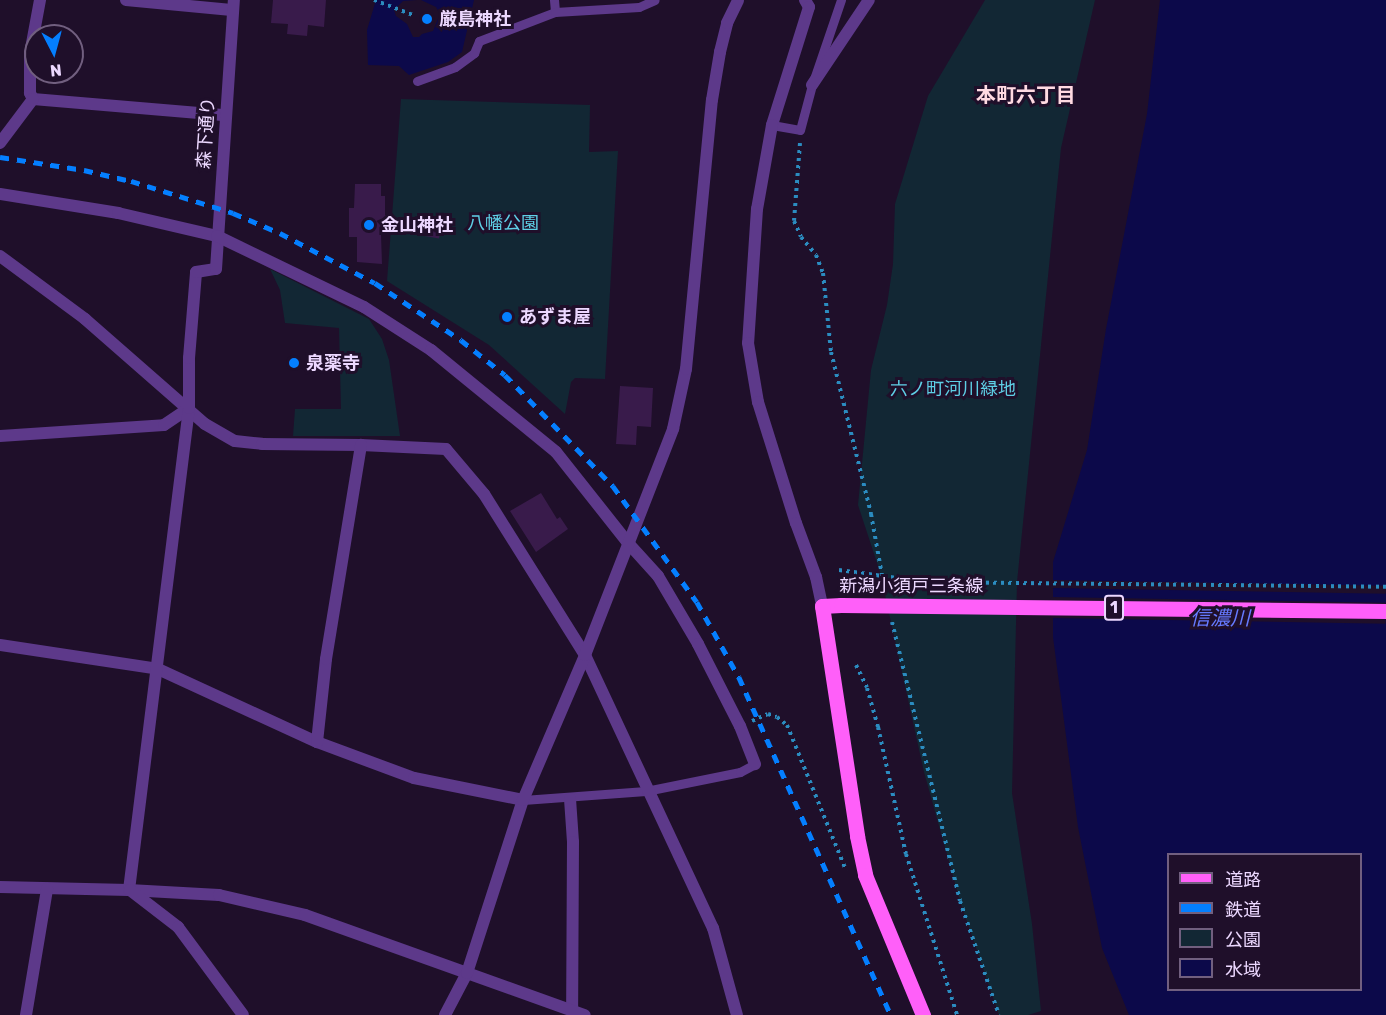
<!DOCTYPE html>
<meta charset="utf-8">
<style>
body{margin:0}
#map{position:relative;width:1386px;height:1015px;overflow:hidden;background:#1f0f2a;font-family:Rubik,"Noto Sans JP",sans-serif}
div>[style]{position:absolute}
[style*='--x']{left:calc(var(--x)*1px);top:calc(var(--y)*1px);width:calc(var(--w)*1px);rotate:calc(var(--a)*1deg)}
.green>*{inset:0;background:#122734}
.water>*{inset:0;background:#0c094a}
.pier>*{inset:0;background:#1f0f2a;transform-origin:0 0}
.building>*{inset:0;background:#391b4b;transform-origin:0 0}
.path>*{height:4px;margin-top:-2px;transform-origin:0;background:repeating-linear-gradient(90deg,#2b8cc0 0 3px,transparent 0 7.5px)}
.service>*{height:9px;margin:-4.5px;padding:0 4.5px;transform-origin:4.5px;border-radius:4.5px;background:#5d398a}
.minor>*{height:12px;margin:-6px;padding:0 6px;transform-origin:6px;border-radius:6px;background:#5d398a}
.tertiary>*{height:12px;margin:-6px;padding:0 6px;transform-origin:6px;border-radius:6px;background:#5d398a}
.primary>*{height:15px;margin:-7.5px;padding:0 7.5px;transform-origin:7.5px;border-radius:7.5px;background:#ff5ff9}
.rail>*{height:4.5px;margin-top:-2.25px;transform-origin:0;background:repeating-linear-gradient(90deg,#047fff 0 9px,transparent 0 17px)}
.path-bridge>*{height:4px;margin-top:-2px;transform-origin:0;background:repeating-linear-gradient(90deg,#2b8cc0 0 3px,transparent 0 7.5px)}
.primary-bridge>*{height:15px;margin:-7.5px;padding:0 7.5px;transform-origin:7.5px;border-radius:7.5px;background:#ff5ff9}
.dots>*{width:16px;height:16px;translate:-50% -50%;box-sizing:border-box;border:3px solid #1f0f2a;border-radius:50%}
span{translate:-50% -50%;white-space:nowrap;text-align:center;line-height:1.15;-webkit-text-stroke:6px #1f0f2a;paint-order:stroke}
.shield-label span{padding:2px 4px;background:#1f0f2a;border:2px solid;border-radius:4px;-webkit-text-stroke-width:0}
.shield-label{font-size:16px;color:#ecd8ff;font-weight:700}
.poi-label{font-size:18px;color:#ecd8ff;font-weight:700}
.left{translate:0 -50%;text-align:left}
.street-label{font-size:18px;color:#ecd8ff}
.park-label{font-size:18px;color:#5ecfe5}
.neighbourhood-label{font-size:20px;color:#ffdae2;font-weight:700}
.water-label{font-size:20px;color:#667aff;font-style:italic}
.legend{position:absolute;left:1167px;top:853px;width:195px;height:138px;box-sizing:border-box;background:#1f0f2a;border:2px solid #715f7f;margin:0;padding:8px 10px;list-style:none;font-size:18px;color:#ecd8ff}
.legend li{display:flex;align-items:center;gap:12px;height:30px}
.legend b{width:30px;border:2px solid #715f7f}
.north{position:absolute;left:24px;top:24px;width:60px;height:60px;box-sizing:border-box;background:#1f0f2a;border:2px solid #715f7f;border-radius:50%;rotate:174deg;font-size:16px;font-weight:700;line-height:24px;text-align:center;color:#ecd8ff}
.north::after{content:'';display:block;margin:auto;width:21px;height:27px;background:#047fff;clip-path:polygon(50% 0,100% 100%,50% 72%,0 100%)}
</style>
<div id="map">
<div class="green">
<div style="clip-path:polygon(985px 0,1095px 0,1061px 148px,1017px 582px,1012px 793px,1032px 924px,1041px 1011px,1028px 1015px,999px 1015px,960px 901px,924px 772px,880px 572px,858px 505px,871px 370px,887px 305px,893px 264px,895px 204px,928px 96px)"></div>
<div style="clip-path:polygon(401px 99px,590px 105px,589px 152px,618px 151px,605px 379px,575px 378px,571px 382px,565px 414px,489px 345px,387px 281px)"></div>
<div style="clip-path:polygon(270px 269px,369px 319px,382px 339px,389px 360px,400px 436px,293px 436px,295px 409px,341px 409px,339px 328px,285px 323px,280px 290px)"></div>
</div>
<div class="water">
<div style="clip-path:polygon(376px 0,417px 0,403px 1px,394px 10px,396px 16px,407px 24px,413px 37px,419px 37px,422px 34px,433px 31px,440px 14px,436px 7px,421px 0,474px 0,462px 52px,448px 62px,409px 75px,399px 66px,368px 65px,367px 30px)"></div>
<div style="clip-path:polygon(evenodd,1160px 0,1386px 0,1386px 1015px,1129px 1015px,1102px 948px,1078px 827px,1053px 637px,1053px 562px,1087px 450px,1106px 329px,1147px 114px,1160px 0,1168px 854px,1360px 854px,1360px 990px,1168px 990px,1168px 854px)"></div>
</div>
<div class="pier">
<div style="left:1051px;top:580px;width:335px;height:8px;rotate:1deg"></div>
<div style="left:1051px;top:597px;width:335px;height:21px;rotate:1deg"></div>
</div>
<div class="building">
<div style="clip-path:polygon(273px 0,326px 0,324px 27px,308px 25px,307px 36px,287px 34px,288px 24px,271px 23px)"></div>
<div style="clip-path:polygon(355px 184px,381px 184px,381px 196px,385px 196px,385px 215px,389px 215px,388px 234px,381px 234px,382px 264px,357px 262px,357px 237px,349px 237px,349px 208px,354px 208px)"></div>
<div style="left:420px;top:220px;width:22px;height:15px;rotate:10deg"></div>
<div style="clip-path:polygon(620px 386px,653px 388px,651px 427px,637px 426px,636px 445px,616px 444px)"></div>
<div style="clip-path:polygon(541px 493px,557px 519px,560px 517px,568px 529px,536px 552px,510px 511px)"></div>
</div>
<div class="path">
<div style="--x:374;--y:0;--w:42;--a:21"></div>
<div style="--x:800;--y:143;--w:78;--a:94.4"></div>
<div style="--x:794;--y:221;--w:17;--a:66"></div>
<div style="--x:801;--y:237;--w:23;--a:50"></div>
<div style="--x:816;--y:255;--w:19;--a:69"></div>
<div style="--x:823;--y:273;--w:79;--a:84.2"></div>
<div style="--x:831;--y:352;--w:167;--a:76.1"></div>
<div style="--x:871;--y:514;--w:79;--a:79.8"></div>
<div style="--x:892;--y:622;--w:287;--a:76.3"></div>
<div style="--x:960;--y:901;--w:120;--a:71.1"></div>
<div style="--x:856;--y:665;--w:25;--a:64"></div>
<div style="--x:867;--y:688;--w:41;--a:74.2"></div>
<div style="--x:878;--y:727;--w:130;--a:77.6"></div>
<div style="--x:906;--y:854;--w:169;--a:72.4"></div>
<div style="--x:752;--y:721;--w:17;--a:-24"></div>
<div style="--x:768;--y:714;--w:9;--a:18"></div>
<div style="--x:777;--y:717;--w:13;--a:39"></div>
<div style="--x:787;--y:725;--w:157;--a:67.9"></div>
</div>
<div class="service">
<div style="--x:554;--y:0;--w:12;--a:85"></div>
<div style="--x:417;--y:81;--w:40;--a:-20.2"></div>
<div style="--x:455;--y:67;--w:24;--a:-36"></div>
<div style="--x:474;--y:53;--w:13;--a:-67"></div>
<div style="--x:479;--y:41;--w:81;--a:-20.9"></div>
<div style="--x:555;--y:12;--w:84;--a:-3.4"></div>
<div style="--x:639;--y:7;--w:17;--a:-24"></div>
<div style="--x:772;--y:125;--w:28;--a:10"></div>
<div style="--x:800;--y:130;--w:47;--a:-75.1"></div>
<div style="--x:812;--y:85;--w:90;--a:-71.2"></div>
<div style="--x:523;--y:800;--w:123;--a:-4.2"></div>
<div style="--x:646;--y:791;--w:96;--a:-11.4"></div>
<div style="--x:740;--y:772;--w:17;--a:-28"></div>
</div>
<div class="minor">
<div style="--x:126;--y:0;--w:106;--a:5.4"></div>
<div style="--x:812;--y:85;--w:102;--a:-56.2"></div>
<div style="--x:33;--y:99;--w:193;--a:4.8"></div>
<div style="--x:33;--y:99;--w:7;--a:-117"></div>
<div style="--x:30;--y:93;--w:39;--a:-90"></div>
<div style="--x:30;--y:54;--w:55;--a:-79.5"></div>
<div style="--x:0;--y:143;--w:55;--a:-53.1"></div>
<div style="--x:0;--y:256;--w:106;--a:36.5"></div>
<div style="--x:85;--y:319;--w:159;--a:41.2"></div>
<div style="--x:205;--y:424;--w:34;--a:30"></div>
<div style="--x:235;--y:441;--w:27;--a:6"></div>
<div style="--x:262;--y:444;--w:99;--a:0.6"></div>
<div style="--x:361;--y:445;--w:85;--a:2.7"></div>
<div style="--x:446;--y:449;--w:59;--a:49.8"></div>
<div style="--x:484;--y:494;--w:190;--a:57.9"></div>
<div style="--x:585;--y:655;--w:302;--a:64.9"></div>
<div style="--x:713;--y:928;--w:90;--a:74.6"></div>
<div style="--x:0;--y:436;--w:164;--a:-3.8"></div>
<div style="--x:164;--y:425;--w:30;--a:-34"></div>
<div style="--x:629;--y:544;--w:43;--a:47.8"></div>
<div style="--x:658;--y:576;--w:79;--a:59.5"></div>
<div style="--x:698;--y:644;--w:92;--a:62.9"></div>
<div style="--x:740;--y:726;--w:41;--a:68.5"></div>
<div style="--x:0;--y:645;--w:160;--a:8.6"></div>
<div style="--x:158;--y:669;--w:175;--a:24.7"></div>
<div style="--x:317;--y:742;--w:103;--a:20.4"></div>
<div style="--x:414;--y:778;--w:111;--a:11.4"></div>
<div style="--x:317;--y:742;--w:83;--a:-83.8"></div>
<div style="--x:326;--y:659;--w:217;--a:-80.7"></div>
<div style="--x:570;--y:799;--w:43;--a:86"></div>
<div style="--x:573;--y:842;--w:168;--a:90.3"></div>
<div style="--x:0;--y:887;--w:129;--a:1.3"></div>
<div style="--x:129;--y:890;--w:90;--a:3.2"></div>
<div style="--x:219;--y:895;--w:88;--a:13.1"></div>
<div style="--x:305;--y:915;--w:297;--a:19.7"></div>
<div style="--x:129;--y:890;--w:486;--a:-82.9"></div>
<div style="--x:189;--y:408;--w:50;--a:-90"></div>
<div style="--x:189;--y:358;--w:86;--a:-85.3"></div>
<div style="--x:196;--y:272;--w:20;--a:-9"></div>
<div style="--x:216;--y:269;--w:270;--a:-86.2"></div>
<div style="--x:130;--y:890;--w:61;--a:37.6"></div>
<div style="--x:178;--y:927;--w:109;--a:53.5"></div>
<div style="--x:26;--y:1015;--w:128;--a:-80.5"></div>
</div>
<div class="tertiary">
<div style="--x:805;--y:0;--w:8;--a:60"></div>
<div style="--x:809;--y:7;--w:124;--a:107.4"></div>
<div style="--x:772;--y:125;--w:85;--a:100.1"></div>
<div style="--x:757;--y:209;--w:134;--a:93.8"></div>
<div style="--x:748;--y:343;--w:60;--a:80.4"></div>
<div style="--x:758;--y:402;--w:127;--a:72.6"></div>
<div style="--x:796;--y:523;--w:58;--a:69.7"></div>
<div style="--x:816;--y:577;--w:30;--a:78"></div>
<div style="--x:0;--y:194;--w:120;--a:9.1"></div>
<div style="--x:118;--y:213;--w:102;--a:13.1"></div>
<div style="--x:217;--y:236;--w:163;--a:25.8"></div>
<div style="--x:364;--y:307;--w:80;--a:32.7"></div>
<div style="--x:431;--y:350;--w:161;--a:39.2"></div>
<div style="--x:556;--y:452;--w:117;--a:51.6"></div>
<div style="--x:445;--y:1015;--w:47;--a:-62.4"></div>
<div style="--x:467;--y:973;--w:182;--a:-72.1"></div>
<div style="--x:523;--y:800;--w:158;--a:-66.8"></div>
<div style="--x:585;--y:655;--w:243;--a:-68.7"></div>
<div style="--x:673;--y:429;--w:61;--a:-77.8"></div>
<div style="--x:686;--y:369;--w:270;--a:-84.5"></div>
<div style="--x:712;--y:100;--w:49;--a:-80.5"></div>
<div style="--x:720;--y:52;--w:30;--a:-76"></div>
<div style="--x:727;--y:23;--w:25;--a:-64"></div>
</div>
<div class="primary">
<div style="--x:841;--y:605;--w:19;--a:177"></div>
<div style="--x:822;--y:606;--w:233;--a:81.3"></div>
<div style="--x:857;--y:836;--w:40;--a:78"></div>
<div style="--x:865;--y:875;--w:152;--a:67.5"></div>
</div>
<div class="rail">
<div style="--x:0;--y:157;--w:85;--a:8.8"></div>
<div style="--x:84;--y:170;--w:48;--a:13.2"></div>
<div style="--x:131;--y:181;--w:107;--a:17.4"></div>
<div style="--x:233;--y:213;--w:51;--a:23.1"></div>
<div style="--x:280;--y:233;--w:107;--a:27.8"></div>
<div style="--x:375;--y:283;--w:103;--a:33.5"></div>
<div style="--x:461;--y:340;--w:56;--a:38.5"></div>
<div style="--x:505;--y:375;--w:155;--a:45.8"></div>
<div style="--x:613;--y:486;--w:143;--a:54.1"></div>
<div style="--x:697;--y:602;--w:86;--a:60.8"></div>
<div style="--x:739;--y:677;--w:371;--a:65.8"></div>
</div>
<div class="path-bridge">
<div style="--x:839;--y:570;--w:88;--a:7.9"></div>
<div style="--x:926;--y:582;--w:460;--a:0.6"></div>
</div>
<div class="primary-bridge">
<div style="--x:841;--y:605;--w:545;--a:0.63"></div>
</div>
<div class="dots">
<div style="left:427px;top:19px;background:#047fff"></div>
<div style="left:369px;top:225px;background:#047fff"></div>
<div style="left:507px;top:317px;background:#047fff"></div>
<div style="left:294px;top:363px;background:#047fff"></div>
</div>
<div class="shield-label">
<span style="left:1114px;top:608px">1</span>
</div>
<div class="poi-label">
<span class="left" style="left:439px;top:19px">厳島神社</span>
<span class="left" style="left:381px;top:225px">金山神社</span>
<span class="left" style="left:519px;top:317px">あずま屋</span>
<span class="left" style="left:306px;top:363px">泉薬寺</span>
</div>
<div class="street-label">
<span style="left:206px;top:133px;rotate:-86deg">森下通り</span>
<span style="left:911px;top:586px">新潟小須戸三条線</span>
</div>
<div class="park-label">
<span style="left:503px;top:223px">八幡公園</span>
<span style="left:953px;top:389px">六ノ町河川緑地</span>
</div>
<div class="neighbourhood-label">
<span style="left:1026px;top:95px">本町六丁目</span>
</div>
<div class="water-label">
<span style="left:1220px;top:618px">信濃川</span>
</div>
<ul class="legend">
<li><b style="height:8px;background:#ff5ff9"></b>道路</li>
<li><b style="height:8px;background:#047fff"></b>鉄道</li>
<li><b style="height:16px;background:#122734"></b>公園</li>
<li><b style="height:16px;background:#0c094a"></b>水域</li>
</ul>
<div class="north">N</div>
</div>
